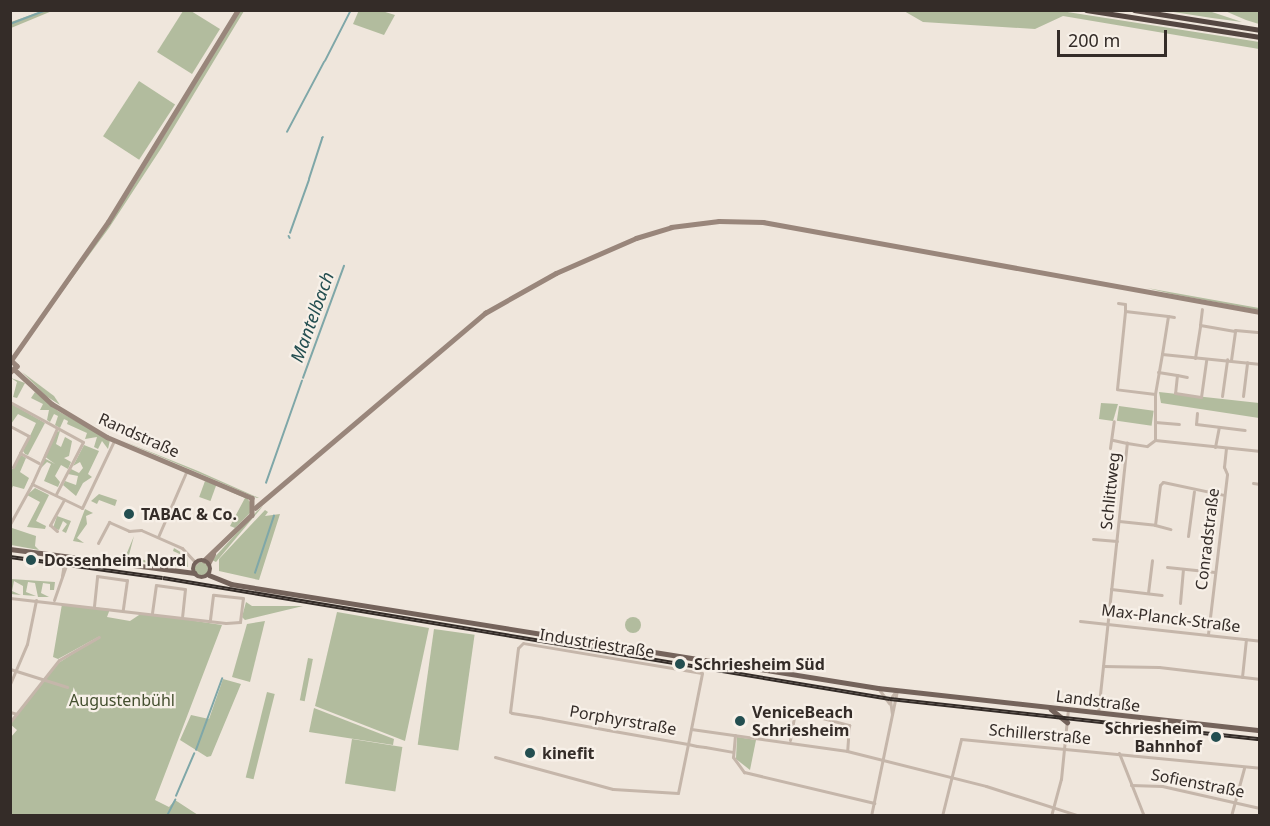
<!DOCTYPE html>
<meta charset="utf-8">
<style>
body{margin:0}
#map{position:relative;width:1270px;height:826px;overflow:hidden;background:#efe6dc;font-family:"Noto Sans",sans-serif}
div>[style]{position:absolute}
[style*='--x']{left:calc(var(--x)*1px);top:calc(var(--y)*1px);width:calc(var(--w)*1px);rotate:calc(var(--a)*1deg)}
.green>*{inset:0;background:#b2bc9e;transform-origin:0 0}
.round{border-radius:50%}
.stream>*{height:1.5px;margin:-0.75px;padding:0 0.75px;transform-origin:0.75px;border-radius:0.75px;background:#7fa7a8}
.street>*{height:3px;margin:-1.5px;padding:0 1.5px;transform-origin:1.5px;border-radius:1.5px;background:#c5b6aa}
.secondary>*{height:4.5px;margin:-2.25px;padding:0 2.25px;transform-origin:2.25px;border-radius:2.25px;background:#99867b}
.primary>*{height:4.5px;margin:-2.25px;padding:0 2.25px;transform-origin:2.25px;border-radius:2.25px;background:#74635b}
.primary>.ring{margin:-2.25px;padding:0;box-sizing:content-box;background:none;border:4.5px solid #74635b;border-radius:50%}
.highway>*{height:5px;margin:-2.5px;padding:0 2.5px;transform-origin:2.5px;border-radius:2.5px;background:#544641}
.rail>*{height:4px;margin-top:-2px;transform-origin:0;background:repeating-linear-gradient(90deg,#f7f0e8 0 4.5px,#342c28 0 9px);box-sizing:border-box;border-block:2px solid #342c28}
.dots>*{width:16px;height:16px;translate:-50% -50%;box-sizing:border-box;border:3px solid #f7f0e8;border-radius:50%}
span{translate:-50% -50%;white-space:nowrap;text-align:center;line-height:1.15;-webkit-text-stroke:4.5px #f7f0e8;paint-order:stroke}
.street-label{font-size:16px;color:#342c28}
.poi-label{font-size:16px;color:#342c28;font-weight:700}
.left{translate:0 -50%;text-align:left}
.right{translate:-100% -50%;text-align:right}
.park-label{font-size:16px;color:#444f2f}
.water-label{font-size:18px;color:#234e50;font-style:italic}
.frame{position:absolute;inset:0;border:12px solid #342c28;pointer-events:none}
.scale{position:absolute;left:1057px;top:30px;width:110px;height:27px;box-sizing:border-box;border:3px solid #342c28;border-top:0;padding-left:8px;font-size:18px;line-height:21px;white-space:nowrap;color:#342c28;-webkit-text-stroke:4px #f7f0e8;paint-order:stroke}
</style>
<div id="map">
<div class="green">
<div style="clip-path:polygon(359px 10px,382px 11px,395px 15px,384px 35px,353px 24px)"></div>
<div style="clip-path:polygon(42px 11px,52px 11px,11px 28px,11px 22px)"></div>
<div style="clip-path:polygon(183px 11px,191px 11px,220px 29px,192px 74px,157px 52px)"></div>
<div style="clip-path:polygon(240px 11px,244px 11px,162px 147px,109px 228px,17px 353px,131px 190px)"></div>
<div style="clip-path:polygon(904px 11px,1061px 11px,1253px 41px,1259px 42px,1259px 49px,1063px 16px,1035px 29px,923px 22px)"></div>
<div style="clip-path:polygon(1167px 11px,1209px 11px,1242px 22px,1212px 18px)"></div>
<div style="clip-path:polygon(1225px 11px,1259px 11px,1259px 24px,1246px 20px)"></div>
<div style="left:139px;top:81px;width:43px;height:66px;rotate:33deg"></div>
<div style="clip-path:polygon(1147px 288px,1259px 308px,1259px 310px,1172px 294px)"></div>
<div style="clip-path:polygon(22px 372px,54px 396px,60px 405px,46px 396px)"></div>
<div style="clip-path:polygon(11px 378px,25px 383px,17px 398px,13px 397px,17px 382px)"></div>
<div style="clip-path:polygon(35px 392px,58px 411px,110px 440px,108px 449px,102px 441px,98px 449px,94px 447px,97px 437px,85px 439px,87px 433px,67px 424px,68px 421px,64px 419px,60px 428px,55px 425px,58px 416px,54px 414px,50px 422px,47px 420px,49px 410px,40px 410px,43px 404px,31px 398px)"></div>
<div style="clip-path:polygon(1159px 392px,1259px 403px,1259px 418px,1161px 403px)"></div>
<div style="clip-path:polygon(10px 403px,45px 423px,28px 455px,39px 459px,25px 454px,23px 451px,36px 423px,18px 414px,11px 424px)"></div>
<div style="clip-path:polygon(1101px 403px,1118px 404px,1113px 421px,1099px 419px)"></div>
<div style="left:1119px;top:406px;width:35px;height:15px;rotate:8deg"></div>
<div style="clip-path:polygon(60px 431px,56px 444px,61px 447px,65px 437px,72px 441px,69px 456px,64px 458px,71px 462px,68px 469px,61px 465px,55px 476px,60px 482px,58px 487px,44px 481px,51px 464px,47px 462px,41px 468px,44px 458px,55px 464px,44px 456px,56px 432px)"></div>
<div style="clip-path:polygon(121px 440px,198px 471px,259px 498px,257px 498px)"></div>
<div style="clip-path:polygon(84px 445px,99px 451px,88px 474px,92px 477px,83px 483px,76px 496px,63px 485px,65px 481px,76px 485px,78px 476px,68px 474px,71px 469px,79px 473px,83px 468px,80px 462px,73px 466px)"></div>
<div style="clip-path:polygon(21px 455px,26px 458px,20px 472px,29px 478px,24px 489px,13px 486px,11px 490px,11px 471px)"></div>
<div style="left:205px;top:481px;width:12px;height:17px;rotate:20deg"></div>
<div style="clip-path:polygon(35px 488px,49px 495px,36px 521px,46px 526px,45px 529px,27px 527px,40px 502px,27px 495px)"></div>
<div style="clip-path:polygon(224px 489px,246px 497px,250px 502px,250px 513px,235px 528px,230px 526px,245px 498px)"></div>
<div style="clip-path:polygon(99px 494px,117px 500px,115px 506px,99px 500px,97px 504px,91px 501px)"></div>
<div style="clip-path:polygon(263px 506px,216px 562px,212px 560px,257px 511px)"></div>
<div style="clip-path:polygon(85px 509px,93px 513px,86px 516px,87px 524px,77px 538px,84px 543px,73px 541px)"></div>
<div style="clip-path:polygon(265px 510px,268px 512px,265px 516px,280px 514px,259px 580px,219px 571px,219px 559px)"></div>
<div style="clip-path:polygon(57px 516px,71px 521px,66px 533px,62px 531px,67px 524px,63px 521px,59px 530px,53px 528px)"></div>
<div style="clip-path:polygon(12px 528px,36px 536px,35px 546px,39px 550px,11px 545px)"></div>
<div style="clip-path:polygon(134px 536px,129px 555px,150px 562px,180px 565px,184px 556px,173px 551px,174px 548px,187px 556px,188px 567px,124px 560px)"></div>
<div class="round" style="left:194px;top:562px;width:16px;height:16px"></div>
<div style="clip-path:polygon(11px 579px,55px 582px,54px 590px,50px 590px,50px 584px,43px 583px,41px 593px,49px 597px,38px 597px,35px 583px,28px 582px,26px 592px,36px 596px,23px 595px,23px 586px,14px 581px,12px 591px,21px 595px,11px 594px)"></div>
<div style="clip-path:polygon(246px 602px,252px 606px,303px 606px,245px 620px,242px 617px)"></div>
<div style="clip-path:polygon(62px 604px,110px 609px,107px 617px,130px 621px,142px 613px,222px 625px,155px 800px,169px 807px,175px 800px,198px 815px,11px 815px,11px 737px,17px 730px,10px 724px,57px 664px,100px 636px,58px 659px,53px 657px)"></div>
<div style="clip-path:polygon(337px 612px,429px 628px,405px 741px,315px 706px)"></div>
<div class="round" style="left:625px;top:617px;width:16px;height:16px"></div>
<div style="clip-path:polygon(265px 621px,250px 682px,232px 677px,247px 624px)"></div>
<div style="left:434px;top:629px;width:41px;height:117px;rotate:8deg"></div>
<div style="left:308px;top:658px;width:5px;height:43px;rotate:11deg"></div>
<div style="clip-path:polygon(223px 679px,241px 684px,211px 756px,207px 757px,180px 740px,191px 715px,209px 719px)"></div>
<div style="left:267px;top:692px;width:8px;height:88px;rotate:14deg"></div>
<div style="clip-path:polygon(314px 708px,394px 739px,393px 745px,309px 732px)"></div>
<div style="clip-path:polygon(737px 737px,756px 740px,750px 770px,736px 759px)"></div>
<div style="left:352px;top:739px;width:51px;height:45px;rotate:9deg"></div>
</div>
<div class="stream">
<div style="--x:10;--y:24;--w:40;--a:-21"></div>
<div style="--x:325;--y:61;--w:57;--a:-63"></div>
<div style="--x:287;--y:132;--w:79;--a:-62.1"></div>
<div style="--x:322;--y:138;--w:1;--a:-45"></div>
<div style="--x:309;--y:179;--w:42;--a:-72"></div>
<div style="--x:290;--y:233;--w:56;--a:-70.3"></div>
<div style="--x:289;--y:236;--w:2;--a:63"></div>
<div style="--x:303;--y:378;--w:119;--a:-69.9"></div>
<div style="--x:266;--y:483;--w:108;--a:-70.6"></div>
<div style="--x:255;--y:573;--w:60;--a:-71.6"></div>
<div style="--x:196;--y:750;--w:76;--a:-69.9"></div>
<div style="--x:176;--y:796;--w:46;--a:-66.8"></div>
<div style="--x:167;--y:816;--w:18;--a:-63"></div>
</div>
<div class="street">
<div style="--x:1118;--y:303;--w:7;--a:8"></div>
<div style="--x:1125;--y:304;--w:7;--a:90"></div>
<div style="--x:1168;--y:316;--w:6;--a:9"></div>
<div style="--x:1200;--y:325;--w:16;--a:-83"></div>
<div style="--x:1195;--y:358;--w:33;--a:-81"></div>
<div style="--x:1200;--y:325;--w:35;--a:10"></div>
<div style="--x:1231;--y:360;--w:30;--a:-82"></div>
<div style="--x:1235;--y:330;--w:25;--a:5"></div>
<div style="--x:1158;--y:372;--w:19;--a:9"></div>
<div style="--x:1177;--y:375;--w:18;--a:96"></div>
<div style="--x:1175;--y:393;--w:26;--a:9"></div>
<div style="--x:1201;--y:397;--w:37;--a:-82"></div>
<div style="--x:1177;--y:375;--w:10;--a:11"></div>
<div style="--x:1155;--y:394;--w:38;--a:-173"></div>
<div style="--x:1117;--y:389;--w:78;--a:-84.1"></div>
<div style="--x:1125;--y:311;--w:43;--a:6.6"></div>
<div style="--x:1168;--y:316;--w:38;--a:99"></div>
<div style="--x:1222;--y:396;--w:37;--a:-82"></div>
<div style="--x:1243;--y:396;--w:34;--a:-83"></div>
<div style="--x:10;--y:402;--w:83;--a:28.7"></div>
<div style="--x:83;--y:442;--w:59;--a:117.4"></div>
<div style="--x:1197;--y:413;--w:11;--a:95"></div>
<div style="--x:1196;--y:424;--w:49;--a:7"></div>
<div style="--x:1155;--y:422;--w:24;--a:5"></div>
<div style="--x:10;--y:426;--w:21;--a:28"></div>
<div style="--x:29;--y:436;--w:19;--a:118"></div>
<div style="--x:20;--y:453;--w:21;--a:28"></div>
<div style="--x:1113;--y:440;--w:14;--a:12"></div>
<div style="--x:1155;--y:440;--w:46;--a:-90"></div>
<div style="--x:1155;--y:394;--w:41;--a:-80.1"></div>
<div style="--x:1162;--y:354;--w:99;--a:5.8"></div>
<div style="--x:1155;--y:440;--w:106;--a:6"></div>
<div style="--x:1215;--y:447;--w:20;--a:-79"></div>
<div style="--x:1110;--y:448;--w:27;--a:-82"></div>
<div style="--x:13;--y:467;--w:16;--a:-63"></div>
<div style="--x:1253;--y:483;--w:7;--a:8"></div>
<div style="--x:32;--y:484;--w:61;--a:-65.9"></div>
<div style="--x:1119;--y:521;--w:36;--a:6"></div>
<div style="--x:1155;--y:525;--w:40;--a:-82.9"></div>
<div style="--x:1160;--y:485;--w:4;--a:-45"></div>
<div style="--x:1163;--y:482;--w:62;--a:12"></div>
<div style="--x:10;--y:524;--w:46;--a:-61.2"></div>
<div style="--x:32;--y:484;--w:55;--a:25.6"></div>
<div style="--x:82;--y:508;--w:74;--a:-64.5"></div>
<div style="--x:1155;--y:525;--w:16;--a:15"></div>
<div style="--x:57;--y:531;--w:9;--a:-139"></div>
<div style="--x:50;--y:525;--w:29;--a:-61"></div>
<div style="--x:1188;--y:536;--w:45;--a:-82.4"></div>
<div style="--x:158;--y:537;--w:73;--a:-66.6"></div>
<div style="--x:1093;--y:539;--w:24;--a:5"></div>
<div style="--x:98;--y:543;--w:24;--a:-62"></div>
<div style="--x:109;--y:522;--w:22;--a:24"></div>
<div style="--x:129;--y:531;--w:12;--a:-5"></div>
<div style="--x:141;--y:530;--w:45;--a:23.7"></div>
<div style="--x:182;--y:548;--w:21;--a:47"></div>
<div style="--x:1167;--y:567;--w:48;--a:5.9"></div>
<div style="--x:62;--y:576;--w:19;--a:-81"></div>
<div style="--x:1111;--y:589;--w:51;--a:6.7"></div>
<div style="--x:1148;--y:593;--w:33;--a:-83"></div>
<div style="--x:10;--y:598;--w:217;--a:6.6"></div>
<div style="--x:226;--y:623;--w:14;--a:-4"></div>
<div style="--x:240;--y:622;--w:24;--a:-83"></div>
<div style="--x:243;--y:598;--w:30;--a:-174"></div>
<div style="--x:213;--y:595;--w:26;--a:97"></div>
<div style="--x:54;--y:600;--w:46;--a:-70.8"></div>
<div style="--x:1180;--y:603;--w:34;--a:-85"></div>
<div style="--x:94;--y:606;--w:30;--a:-84"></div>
<div style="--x:97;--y:576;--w:30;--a:8"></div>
<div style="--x:127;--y:580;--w:30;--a:98"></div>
<div style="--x:152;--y:613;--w:28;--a:-82"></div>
<div style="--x:156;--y:585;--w:29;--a:8"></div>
<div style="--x:185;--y:589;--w:27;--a:96"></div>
<div style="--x:1080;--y:621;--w:181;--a:6.3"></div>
<div style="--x:1208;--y:634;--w:161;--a:-83.2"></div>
<div style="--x:1227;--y:474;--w:8;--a:-113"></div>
<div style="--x:1224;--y:467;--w:19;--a:-84"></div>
<div style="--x:1103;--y:666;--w:56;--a:1"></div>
<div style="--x:1159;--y:667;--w:102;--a:6.8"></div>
<div style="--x:10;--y:669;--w:60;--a:17.5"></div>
<div style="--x:1242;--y:677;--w:38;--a:-84"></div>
<div style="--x:10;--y:684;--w:43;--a:-67"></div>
<div style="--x:27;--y:644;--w:45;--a:-78.4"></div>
<div style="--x:878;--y:688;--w:19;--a:54"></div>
<div style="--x:10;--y:712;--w:7;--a:16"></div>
<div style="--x:1098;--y:713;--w:272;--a:-83.9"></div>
<div style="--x:1127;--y:443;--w:20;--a:9"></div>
<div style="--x:1147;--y:446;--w:10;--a:-37"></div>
<div style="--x:892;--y:714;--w:15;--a:-98"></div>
<div style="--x:890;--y:699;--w:10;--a:-53"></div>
<div style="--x:10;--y:722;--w:79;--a:-51.7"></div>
<div style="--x:59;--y:660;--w:46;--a:-29.9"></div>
<div style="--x:691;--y:729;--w:158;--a:8"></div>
<div style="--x:847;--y:751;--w:143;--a:14.1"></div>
<div style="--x:986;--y:786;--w:99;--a:17.7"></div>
<div style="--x:735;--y:735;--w:22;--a:95"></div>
<div style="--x:733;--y:757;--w:19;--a:54"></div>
<div style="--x:744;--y:772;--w:134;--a:13.4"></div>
<div style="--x:790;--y:740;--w:23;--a:-80"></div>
<div style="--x:794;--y:717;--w:10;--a:-24"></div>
<div style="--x:803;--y:713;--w:48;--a:14.6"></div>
<div style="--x:849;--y:725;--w:26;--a:94"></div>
<div style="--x:1119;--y:753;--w:68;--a:68.4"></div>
<div style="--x:495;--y:757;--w:122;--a:15.2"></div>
<div style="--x:613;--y:789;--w:65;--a:3.5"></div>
<div style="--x:678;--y:793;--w:50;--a:-78.5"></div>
<div style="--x:688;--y:744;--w:72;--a:-78.8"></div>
<div style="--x:702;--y:673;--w:181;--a:-170.5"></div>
<div style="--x:523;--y:643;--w:7;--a:135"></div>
<div style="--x:518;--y:648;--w:64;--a:97.1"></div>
<div style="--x:510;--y:712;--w:2;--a:27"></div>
<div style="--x:512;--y:713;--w:31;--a:9"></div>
<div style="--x:543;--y:718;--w:66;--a:10.5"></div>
<div style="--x:608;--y:730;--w:81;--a:9.9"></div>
<div style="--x:688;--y:744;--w:9;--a:13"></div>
<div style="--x:697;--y:746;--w:8;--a:7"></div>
<div style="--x:705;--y:747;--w:28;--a:10"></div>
<div style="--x:1131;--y:785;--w:31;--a:2"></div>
<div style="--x:1162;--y:786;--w:100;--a:12.7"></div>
<div style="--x:871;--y:816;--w:128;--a:-78.3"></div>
<div style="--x:942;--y:816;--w:79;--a:-76.1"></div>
<div style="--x:961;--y:739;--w:300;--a:5.5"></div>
<div style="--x:1051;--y:816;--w:38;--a:-75"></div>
<div style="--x:1061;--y:779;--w:70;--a:-84.3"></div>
<div style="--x:1231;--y:816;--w:50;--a:-74.8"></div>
</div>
<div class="secondary">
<div style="--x:10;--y:359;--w:10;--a:45"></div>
<div style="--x:17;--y:366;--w:10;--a:135"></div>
<div style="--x:12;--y:359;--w:167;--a:-55"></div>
<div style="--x:108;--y:222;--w:249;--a:-58.5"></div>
<div style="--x:15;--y:370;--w:50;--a:42.6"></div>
<div style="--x:52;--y:404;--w:64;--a:31"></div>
<div style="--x:107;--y:437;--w:157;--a:22.8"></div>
<div style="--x:252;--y:498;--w:17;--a:90"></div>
<div style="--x:252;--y:515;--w:66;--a:136.2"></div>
<div style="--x:255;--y:508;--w:302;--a:-40.3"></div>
<div style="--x:485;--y:313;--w:81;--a:-29.4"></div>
<div style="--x:556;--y:273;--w:87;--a:-23.6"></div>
<div style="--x:636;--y:238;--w:37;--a:-17"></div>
<div style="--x:671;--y:227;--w:48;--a:-7.1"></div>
<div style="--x:719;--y:221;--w:44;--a:1.3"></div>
<div style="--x:763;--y:222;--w:505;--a:10.26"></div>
<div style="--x:208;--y:564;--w:11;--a:-63"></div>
</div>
<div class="primary">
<div style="--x:10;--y:549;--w:186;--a:7.4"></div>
<div class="ring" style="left:193px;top:560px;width:13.5px;height:13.5px"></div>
<div style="--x:209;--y:575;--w:24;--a:22"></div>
<div style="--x:231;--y:584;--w:655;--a:9.13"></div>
<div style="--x:878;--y:688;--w:384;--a:6.3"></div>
<div style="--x:1051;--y:709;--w:21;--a:39"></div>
</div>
<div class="highway">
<div style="--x:1086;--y:10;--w:176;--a:8.8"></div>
<div style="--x:1134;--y:10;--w:128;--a:9"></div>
</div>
<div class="rail">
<div style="--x:10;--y:557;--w:154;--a:7.8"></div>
<div style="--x:163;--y:578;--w:737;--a:9.45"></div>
<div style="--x:890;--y:699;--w:372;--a:6.2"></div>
</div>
<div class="dots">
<div style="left:129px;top:514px;background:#234e50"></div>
<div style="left:31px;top:560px;background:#234e50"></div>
<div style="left:680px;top:664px;background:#234e50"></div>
<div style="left:740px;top:721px;background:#234e50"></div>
<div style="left:1216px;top:737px;background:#234e50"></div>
<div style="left:530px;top:753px;background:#234e50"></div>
</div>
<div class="street-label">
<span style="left:139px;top:435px;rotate:24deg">Randstraße</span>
<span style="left:1110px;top:491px;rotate:-84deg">Schlittweg</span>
<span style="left:1207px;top:539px;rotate:-83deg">Conradstraße</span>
<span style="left:1171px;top:618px;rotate:7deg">Max-Planck-Straße</span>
<span style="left:597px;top:643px;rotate:9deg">Industriestraße</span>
<span style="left:1098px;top:701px;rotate:7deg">Landstraße</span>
<span style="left:623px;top:720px;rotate:10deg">Porphyrstraße</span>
<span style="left:1040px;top:734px;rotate:5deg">Schillerstraße</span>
<span style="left:1198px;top:783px;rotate:11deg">Sofienstraße</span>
</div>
<div class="poi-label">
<span class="left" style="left:141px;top:514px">TABAC &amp; Co.</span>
<span class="left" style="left:44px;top:560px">Dossenheim Nord</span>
<span class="left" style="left:694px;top:664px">Schriesheim Süd</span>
<span class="left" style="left:752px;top:721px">VeniceBeach<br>Schriesheim</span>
<span class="right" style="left:1202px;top:737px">Schriesheim<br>Bahnhof</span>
<span class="left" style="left:542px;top:753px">kinefit</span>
</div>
<div class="park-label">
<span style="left:122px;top:700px">Augustenbühl</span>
</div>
<div class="water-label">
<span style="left:312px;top:317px;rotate:-70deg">Mantelbach</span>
</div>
<div class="frame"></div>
<div class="scale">200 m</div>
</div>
